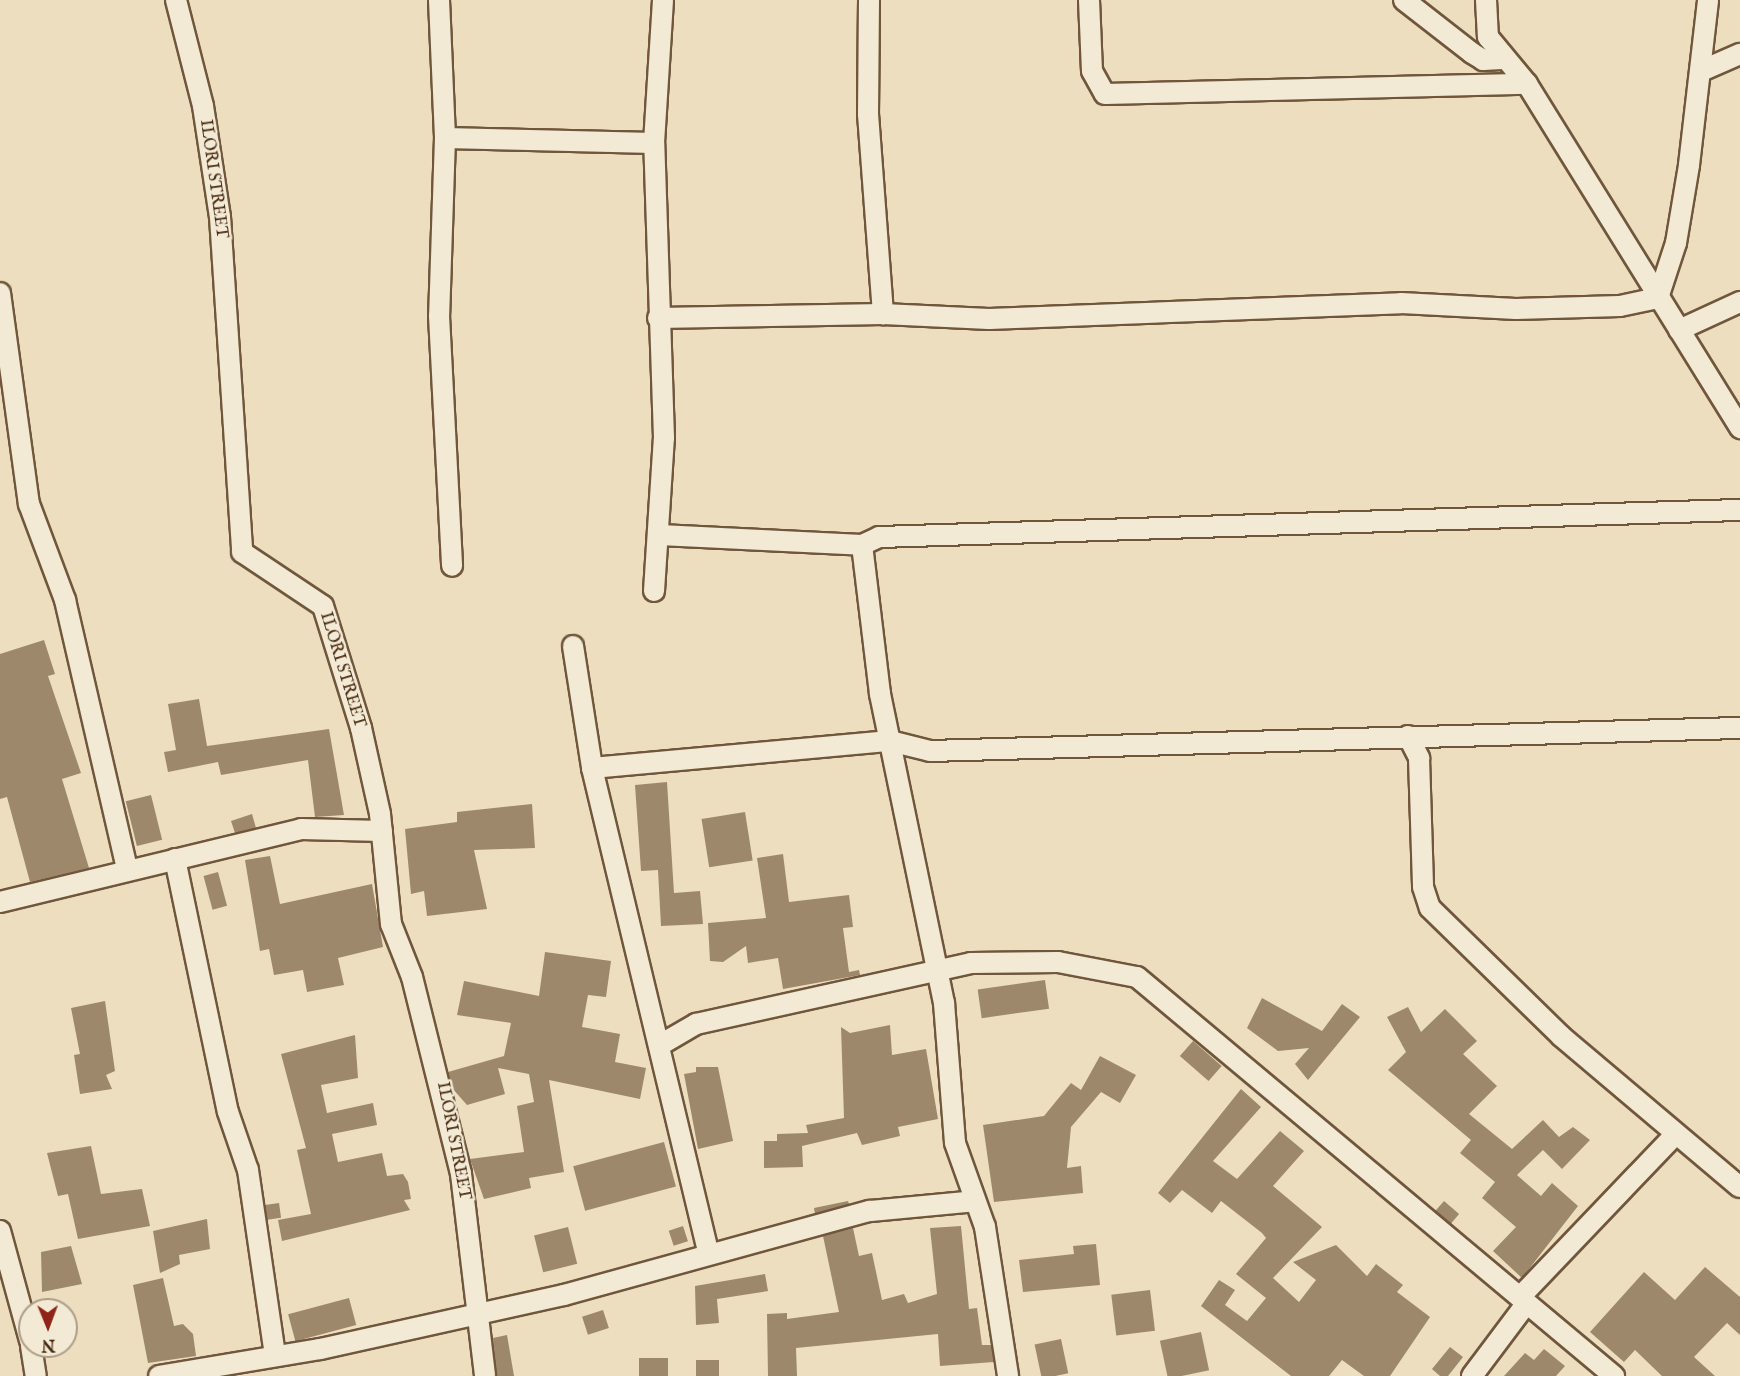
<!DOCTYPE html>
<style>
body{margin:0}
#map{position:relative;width:1740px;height:1376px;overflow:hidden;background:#eddec0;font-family:"IM FELL English",serif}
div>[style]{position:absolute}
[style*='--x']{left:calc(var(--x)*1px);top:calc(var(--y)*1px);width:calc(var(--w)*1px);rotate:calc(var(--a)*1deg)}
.building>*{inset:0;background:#9d886c;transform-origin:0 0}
.roads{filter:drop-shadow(2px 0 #70573c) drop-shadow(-2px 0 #70573c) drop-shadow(0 2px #70573c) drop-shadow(0 -2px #70573c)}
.minor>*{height:20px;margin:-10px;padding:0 10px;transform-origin:10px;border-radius:10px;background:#f3ead6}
span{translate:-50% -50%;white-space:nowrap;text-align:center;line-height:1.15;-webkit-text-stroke:4.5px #f3ead6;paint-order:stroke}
.street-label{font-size:16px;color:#462a10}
.north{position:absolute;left:18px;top:1298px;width:60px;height:60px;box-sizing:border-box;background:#f3ead6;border:2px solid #ae9d87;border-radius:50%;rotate:179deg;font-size:16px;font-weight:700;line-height:24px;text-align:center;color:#462a10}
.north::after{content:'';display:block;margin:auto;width:21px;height:27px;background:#8f2418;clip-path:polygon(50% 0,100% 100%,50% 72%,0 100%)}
</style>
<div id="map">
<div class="building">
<div style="clip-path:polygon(44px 640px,55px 674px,48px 676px,81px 773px,62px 779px,89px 868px,30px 882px,7px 797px,0 799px,0 654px)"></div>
<div style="clip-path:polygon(199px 699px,207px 746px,329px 729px,344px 815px,315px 817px,308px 760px,221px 775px,218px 762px,168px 772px,164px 752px,176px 750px,168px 704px)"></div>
<div style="clip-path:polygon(667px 782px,674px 893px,700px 891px,703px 924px,661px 926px,658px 870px,641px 871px,635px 785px)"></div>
<div style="left:151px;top:795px;width:46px;height:26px;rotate:76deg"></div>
<div style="clip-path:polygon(532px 804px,535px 848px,474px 850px,487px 909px,427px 916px,424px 891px,411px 894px,405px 829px,457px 822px,457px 812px)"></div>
<div style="left:745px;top:812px;width:49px;height:44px;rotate:81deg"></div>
<div style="clip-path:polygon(252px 814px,256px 828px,235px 833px,231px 821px)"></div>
<div style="clip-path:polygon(783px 854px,789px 902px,849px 895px,853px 927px,843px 928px,849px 972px,859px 970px,860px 975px,783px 989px,778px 958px,748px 963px,746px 946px,723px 962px,710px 961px,708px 923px,766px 918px,757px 858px)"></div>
<div style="clip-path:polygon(270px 856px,280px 904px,372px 884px,383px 947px,338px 958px,344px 985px,307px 992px,303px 970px,274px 975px,269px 949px,260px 951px,245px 860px)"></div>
<div style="left:218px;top:872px;width:35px;height:15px;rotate:75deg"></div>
<div style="clip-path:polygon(545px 952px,611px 961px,606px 997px,588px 995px,582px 1027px,620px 1034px,615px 1062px,646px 1068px,640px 1099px,549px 1080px,564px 1172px,529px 1178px,531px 1188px,484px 1199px,470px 1159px,524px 1152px,517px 1106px,534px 1102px,529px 1074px,498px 1068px,505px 1094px,467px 1105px,452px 1088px,448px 1072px,504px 1056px,511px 1023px,457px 1015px,464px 981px,539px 996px)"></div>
<div style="left:1045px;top:980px;width:29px;height:68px;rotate:82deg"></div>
<div style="clip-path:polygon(1262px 998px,1322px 1031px,1342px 1004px,1360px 1017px,1308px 1080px,1295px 1064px,1309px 1048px,1278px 1051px,1247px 1028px)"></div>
<div style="clip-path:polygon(105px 1001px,115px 1071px,106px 1075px,112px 1089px,80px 1094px,74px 1055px,80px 1054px,71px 1008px)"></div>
<div style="clip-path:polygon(1408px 1007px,1421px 1032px,1445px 1009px,1477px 1041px,1463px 1054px,1497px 1086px,1469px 1114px,1512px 1149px,1543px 1120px,1559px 1137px,1573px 1127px,1590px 1140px,1562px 1169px,1543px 1150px,1517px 1175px,1541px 1196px,1552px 1183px,1578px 1206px,1522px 1278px,1493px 1251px,1516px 1227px,1482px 1198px,1495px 1182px,1460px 1153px,1471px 1140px,1388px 1070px,1406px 1052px,1387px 1017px)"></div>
<div style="clip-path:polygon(890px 1025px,892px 1055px,926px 1049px,938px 1119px,898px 1127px,900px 1136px,862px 1145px,857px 1133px,802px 1146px,803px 1167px,764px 1168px,764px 1141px,777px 1141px,777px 1134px,808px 1133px,806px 1125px,844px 1118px,841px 1027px,850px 1033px)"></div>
<div style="clip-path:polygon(355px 1035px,358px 1078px,321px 1085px,327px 1113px,373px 1103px,377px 1125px,332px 1134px,338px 1162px,382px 1153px,387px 1176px,403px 1174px,408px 1182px,411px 1199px,404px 1200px,410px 1210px,282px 1241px,278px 1220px,311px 1214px,297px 1150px,306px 1148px,281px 1054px)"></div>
<div style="left:1193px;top:1041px;width:38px;height:20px;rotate:41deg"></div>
<div style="clip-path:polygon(1100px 1056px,1136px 1075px,1120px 1103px,1101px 1092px,1071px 1127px,1067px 1168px,1081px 1166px,1083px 1193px,994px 1202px,983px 1125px,1044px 1116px,1071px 1083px,1081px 1090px)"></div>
<div style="clip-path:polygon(696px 1067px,718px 1067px,733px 1141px,698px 1149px,684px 1074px,696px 1072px)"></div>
<div style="clip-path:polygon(1241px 1089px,1261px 1107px,1213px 1161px,1237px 1179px,1280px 1131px,1304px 1151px,1273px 1186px,1322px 1227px,1273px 1278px,1299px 1302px,1316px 1280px,1293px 1262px,1336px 1245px,1367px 1276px,1376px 1264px,1403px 1285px,1397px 1292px,1430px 1317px,1390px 1376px,1364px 1376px,1342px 1360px,1329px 1376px,1291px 1376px,1201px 1306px,1219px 1280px,1235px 1290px,1225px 1305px,1247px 1321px,1266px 1298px,1236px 1274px,1266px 1238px,1262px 1233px,1221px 1201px,1212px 1213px,1182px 1190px,1170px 1203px,1158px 1193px)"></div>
<div style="left:664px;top:1142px;width:46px;height:94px;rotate:75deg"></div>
<div style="clip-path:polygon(91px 1146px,101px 1194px,142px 1189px,150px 1226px,78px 1239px,68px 1194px,58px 1196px,47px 1153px)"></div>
<div style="clip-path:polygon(848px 1201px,849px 1204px,815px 1214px,814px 1208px)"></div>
<div style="left:1444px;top:1201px;width:20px;height:13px;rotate:41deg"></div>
<div style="left:279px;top:1203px;width:15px;height:14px;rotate:82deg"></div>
<div style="clip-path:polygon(207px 1219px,210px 1249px,179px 1255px,180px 1264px,160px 1273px,153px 1231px)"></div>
<div style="left:683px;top:1226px;width:16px;height:15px;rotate:72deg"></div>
<div style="clip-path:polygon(961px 1226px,969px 1309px,977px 1308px,982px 1345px,991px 1345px,994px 1362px,940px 1366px,938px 1334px,796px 1348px,797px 1376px,768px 1376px,767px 1314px,787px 1313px,787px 1319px,839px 1312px,823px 1236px,853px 1228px,859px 1256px,872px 1253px,882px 1300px,904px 1294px,908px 1303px,937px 1294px,930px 1228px)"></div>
<div style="left:568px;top:1227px;width:38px;height:35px;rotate:76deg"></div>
<div style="clip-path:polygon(1096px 1244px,1100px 1285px,1023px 1292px,1019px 1260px,1074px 1254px,1073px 1246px)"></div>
<div style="clip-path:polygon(71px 1246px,82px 1284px,42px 1292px,41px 1252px)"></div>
<div style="clip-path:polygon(1705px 1267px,1740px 1297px,1740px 1335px,1727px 1323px,1694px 1357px,1715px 1376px,1662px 1376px,1635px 1350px,1624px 1362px,1590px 1332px,1644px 1272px,1675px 1300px)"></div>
<div style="clip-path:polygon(765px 1274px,768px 1291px,717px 1299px,719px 1323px,696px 1325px,695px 1286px)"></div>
<div style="clip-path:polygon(163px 1278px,174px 1326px,183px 1324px,193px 1334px,196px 1356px,148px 1363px,133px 1285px)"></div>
<div style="left:1150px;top:1290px;width:41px;height:39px;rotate:83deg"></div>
<div style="left:349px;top:1298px;width:28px;height:63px;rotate:75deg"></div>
<div style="left:603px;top:1310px;width:19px;height:22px;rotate:72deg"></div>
<div style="left:1201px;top:1332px;width:39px;height:42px;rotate:78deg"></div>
<div style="clip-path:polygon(507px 1335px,514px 1376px,497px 1376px,493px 1338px)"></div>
<div style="left:1061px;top:1339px;width:35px;height:27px;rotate:78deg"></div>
<div style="clip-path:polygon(1450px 1347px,1463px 1357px,1448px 1376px,1440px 1376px,1432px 1369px)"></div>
<div style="clip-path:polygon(1544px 1349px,1565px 1366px,1556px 1376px,1504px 1376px,1525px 1353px,1534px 1360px)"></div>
<div style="left:668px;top:1358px;width:18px;height:29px;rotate:90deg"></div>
<div style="left:696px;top:1360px;width:23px;height:16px"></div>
</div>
<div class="roads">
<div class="minor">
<div style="--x:176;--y:0;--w:109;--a:75.7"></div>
<div style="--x:203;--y:106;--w:112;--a:81.3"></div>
<div style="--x:220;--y:217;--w:336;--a:86.2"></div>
<div style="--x:242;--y:552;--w:97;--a:33.7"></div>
<div style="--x:323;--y:606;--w:128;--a:72.7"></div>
<div style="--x:361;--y:728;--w:88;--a:77.5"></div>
<div style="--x:380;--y:814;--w:111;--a:84.3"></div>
<div style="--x:391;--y:924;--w:57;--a:68.4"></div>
<div style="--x:412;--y:977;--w:203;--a:76"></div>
<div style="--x:461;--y:1174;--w:203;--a:83.2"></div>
<div style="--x:439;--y:0;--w:138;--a:87.5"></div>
<div style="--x:445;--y:138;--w:178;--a:91.9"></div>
<div style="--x:439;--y:316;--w:250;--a:87"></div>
<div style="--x:869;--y:0;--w:114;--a:90.5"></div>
<div style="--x:868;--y:114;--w:201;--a:85.7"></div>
<div style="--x:1089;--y:0;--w:71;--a:87.6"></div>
<div style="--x:1092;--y:71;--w:26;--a:61"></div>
<div style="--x:1105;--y:94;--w:422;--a:-1.4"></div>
<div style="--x:1404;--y:0;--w:86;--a:37.9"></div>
<div style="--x:1472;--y:53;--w:13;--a:32"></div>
<div style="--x:1483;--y:60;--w:19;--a:-3"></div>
<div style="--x:1486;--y:0;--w:37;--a:87"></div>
<div style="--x:1488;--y:37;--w:61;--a:50.3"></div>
<div style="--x:1527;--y:84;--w:405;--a:58.2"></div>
<div style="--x:1701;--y:71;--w:43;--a:-23.6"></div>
<div style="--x:445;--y:138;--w:209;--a:1.4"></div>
<div style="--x:0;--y:293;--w:213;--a:82.2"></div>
<div style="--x:29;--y:504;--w:103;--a:69.4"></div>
<div style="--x:65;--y:600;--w:276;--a:77"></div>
<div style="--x:658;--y:318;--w:225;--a:-1"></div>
<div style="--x:883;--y:314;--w:106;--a:2.7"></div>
<div style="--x:989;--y:319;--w:412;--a:-2.2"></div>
<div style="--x:1401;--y:303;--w:115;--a:3"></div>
<div style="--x:1516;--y:309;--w:104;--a:-1.7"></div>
<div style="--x:1620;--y:306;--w:39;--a:-12"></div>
<div style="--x:1658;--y:298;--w:58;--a:-71.9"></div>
<div style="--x:1676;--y:243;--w:79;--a:-80.5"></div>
<div style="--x:1689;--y:165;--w:166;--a:-83.4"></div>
<div style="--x:1679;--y:330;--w:67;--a:-24.7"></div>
<div style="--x:660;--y:535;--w:202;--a:2.8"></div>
<div style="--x:862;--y:545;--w:19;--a:-25"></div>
<div style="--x:879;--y:537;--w:861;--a:-1.8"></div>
<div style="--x:862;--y:545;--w:150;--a:83.1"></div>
<div style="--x:880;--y:694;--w:316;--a:78.3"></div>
<div style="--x:944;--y:1003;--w:140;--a:85.5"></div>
<div style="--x:955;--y:1143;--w:89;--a:70.3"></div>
<div style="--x:985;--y:1227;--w:151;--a:81.2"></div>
<div style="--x:654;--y:591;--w:153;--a:-86.3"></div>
<div style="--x:664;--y:438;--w:295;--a:-91.9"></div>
<div style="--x:654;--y:143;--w:143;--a:-86.4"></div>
<div style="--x:573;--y:646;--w:123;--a:81.1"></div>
<div style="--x:592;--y:768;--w:498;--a:76.5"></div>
<div style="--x:1408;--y:736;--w:25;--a:63"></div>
<div style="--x:1419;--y:758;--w:129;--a:88.2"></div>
<div style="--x:1423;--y:887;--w:22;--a:72"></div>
<div style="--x:1430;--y:908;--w:183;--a:44.3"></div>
<div style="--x:1561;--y:1036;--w:234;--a:40.2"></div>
<div style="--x:592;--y:768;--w:299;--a:-5.2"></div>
<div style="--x:890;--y:741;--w:41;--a:14"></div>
<div style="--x:930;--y:751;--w:810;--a:-1.63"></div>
<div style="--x:175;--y:859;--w:258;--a:78.2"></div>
<div style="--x:228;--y:1112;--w:61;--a:71"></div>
<div style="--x:248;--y:1170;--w:187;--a:81.7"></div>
<div style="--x:0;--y:902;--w:310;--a:-13.6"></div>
<div style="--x:301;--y:829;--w:81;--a:1.4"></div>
<div style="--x:660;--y:1045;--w:42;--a:-30.3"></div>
<div style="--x:696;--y:1024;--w:282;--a:-12.5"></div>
<div style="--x:971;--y:963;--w:87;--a:-0.7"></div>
<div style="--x:1058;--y:962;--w:80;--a:10.8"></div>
<div style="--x:1137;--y:977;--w:622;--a:39.91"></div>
<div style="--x:0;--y:1231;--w:114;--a:74.7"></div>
<div style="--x:1520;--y:1297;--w:226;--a:-46.3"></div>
<div style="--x:31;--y:1346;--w:30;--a:81"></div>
<div style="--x:159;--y:1376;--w:163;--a:-9.5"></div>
<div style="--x:320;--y:1349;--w:250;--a:-12.5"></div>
<div style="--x:564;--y:1295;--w:317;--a:-15.4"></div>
<div style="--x:870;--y:1211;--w:105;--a:-5.4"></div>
<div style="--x:1472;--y:1376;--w:90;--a:-53.1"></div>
</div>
</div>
<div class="street-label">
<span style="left:213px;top:179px;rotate:82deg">ILORI STREET</span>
<span style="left:342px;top:670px;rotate:73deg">ILORI STREET</span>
<span style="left:453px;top:1141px;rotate:79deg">ILORI STREET</span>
</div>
<div class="north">N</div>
</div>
